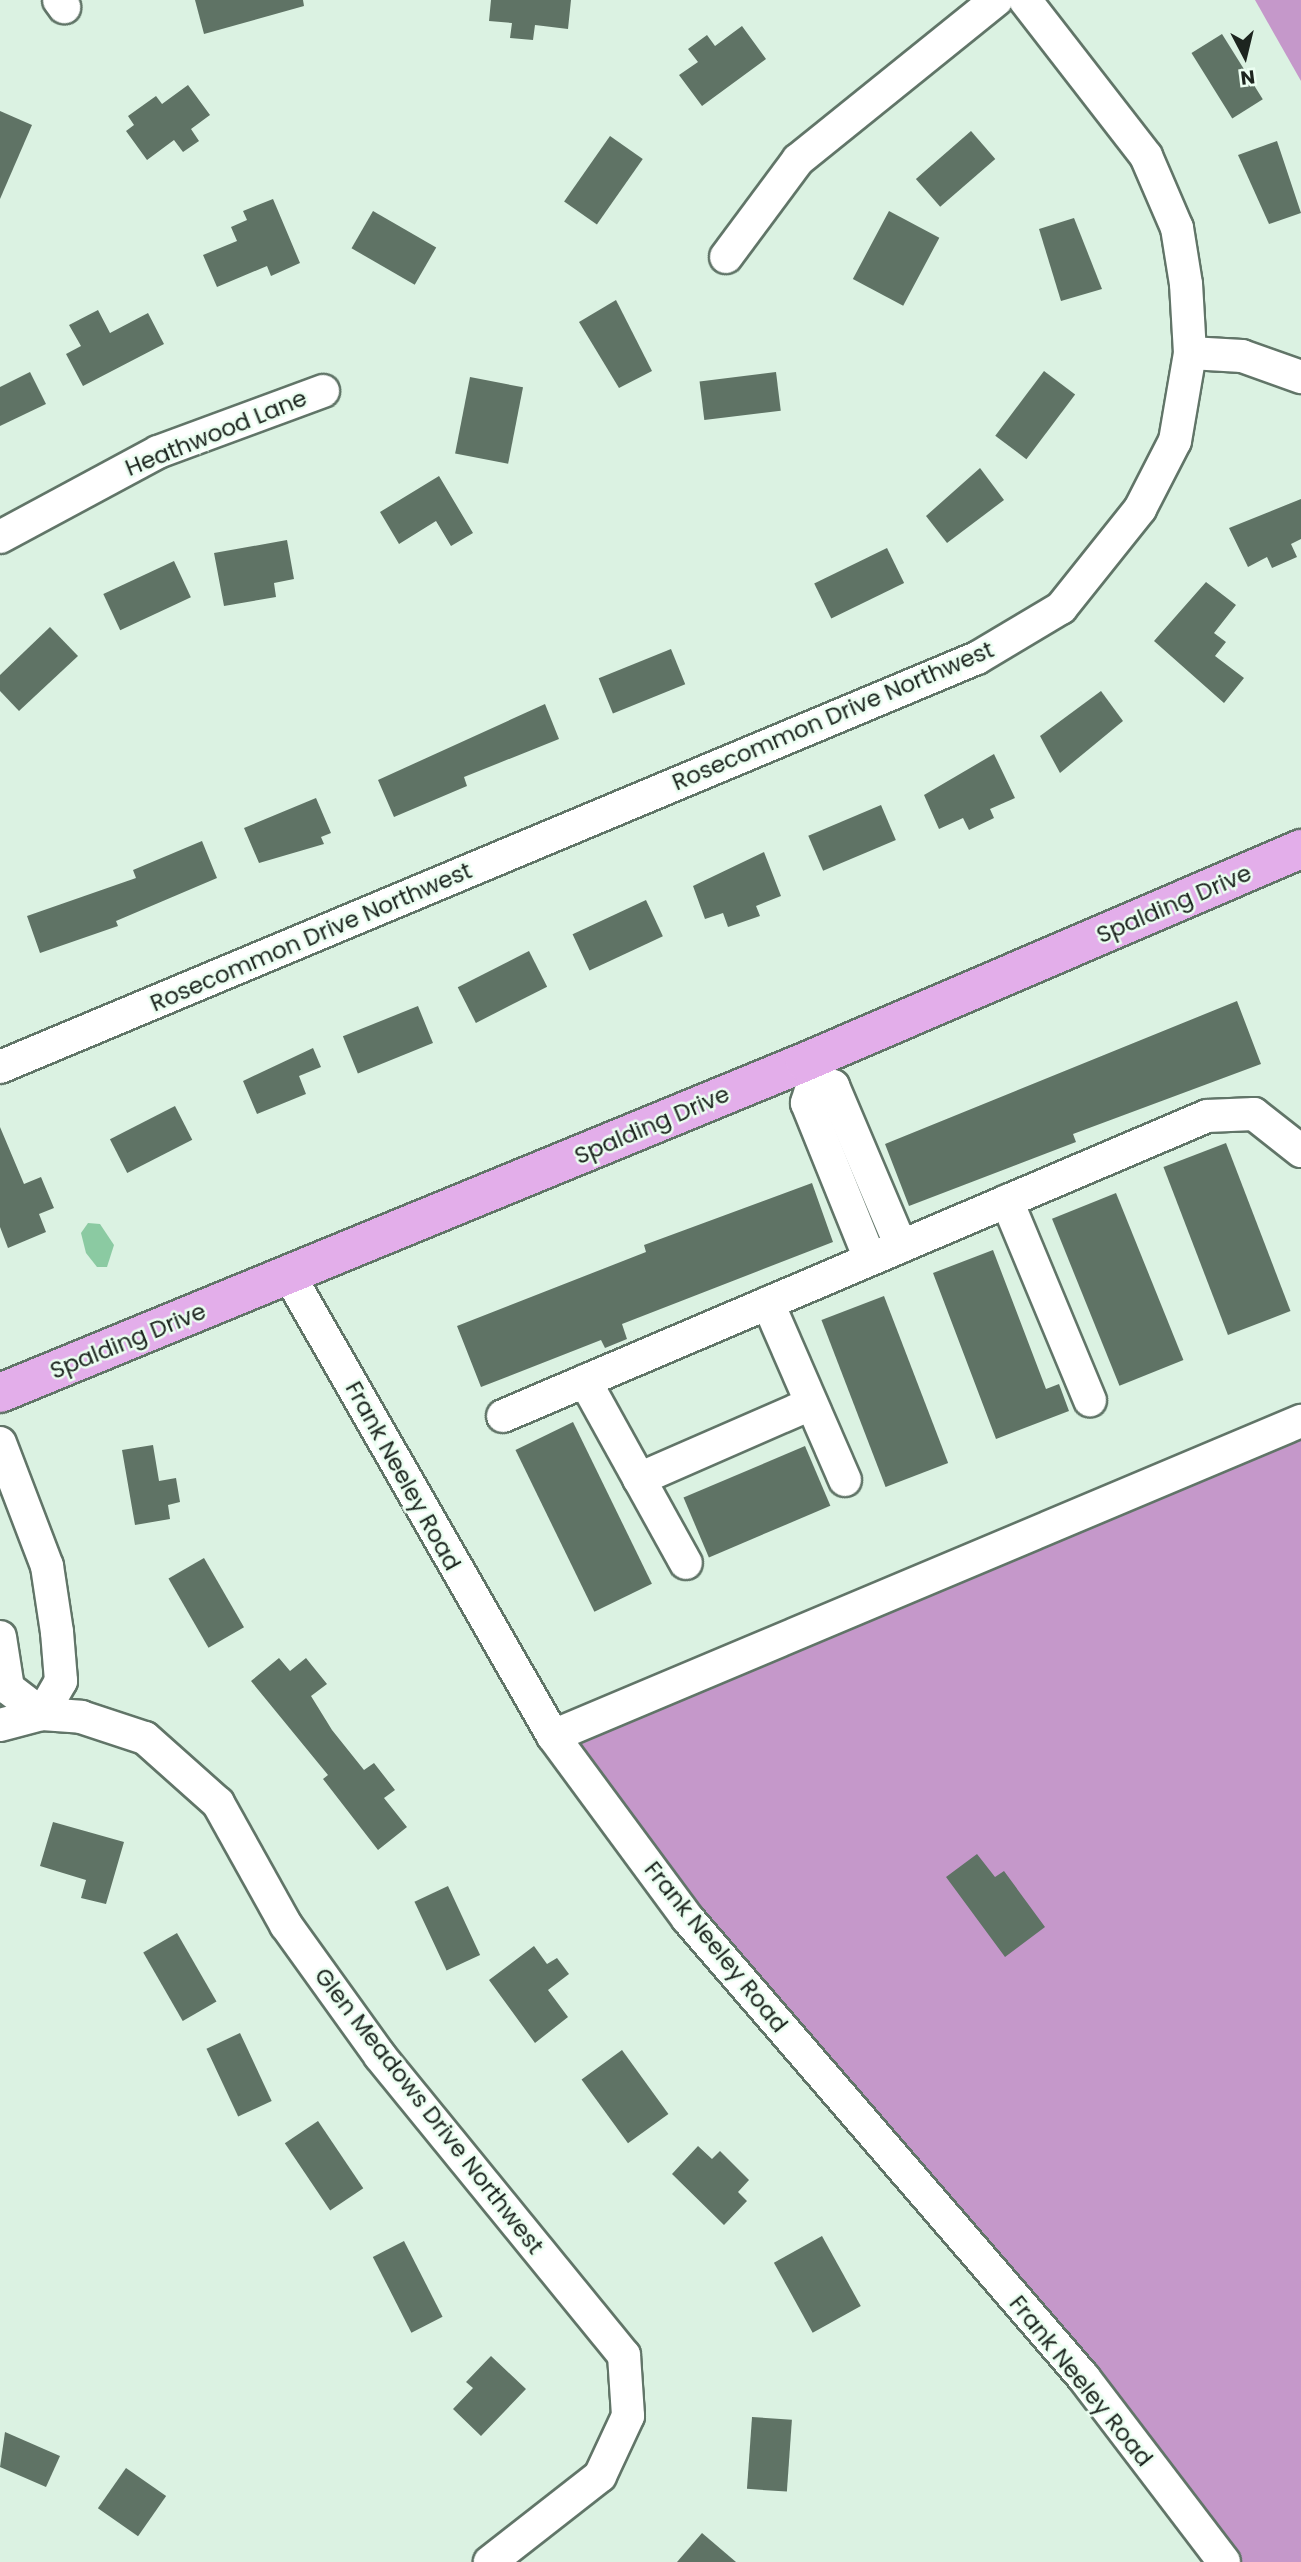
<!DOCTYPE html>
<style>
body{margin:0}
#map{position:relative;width:1301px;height:2562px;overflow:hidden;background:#dbf2e2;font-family:Poppins,sans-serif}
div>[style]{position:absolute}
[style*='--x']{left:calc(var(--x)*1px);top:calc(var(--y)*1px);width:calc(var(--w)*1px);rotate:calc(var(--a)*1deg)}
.forest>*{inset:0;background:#c598ca}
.water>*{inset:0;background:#8bcaa2}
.building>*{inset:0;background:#5f7365;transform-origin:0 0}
.roads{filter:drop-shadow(2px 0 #617568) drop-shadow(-2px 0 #617568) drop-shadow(0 2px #617568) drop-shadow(0 -2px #617568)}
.minor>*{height:32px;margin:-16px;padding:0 16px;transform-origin:16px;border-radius:16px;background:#fff}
.major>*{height:38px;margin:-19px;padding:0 19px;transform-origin:19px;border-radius:19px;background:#e3aeea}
span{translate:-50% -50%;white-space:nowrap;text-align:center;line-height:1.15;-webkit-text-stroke:5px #ebfef1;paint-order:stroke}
.street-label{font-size:23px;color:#1d251f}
.north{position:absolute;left:1210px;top:21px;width:70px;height:70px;-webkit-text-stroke:5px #ebfef1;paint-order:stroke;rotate:173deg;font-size:19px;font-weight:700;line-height:28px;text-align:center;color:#1d251f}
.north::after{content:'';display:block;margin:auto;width:24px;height:32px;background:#1d251f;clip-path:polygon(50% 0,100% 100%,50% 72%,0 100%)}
</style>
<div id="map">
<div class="forest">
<div style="clip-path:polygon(1255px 0,1301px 0,1301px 81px)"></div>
<div style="clip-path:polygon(1301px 1421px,1301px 2562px,1223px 2562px,553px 1736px)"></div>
</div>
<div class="water">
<div style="clip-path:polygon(88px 1223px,100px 1224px,114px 1245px,107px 1267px,97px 1267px,86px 1253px,81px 1233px)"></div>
</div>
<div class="building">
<div style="clip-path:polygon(195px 0,303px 0,304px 6px,204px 34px)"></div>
<div style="clip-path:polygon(491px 0,571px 0,568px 29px,535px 25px,533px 40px,510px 38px,512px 23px,489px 21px)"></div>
<div style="clip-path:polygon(742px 26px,766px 59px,702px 106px,679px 75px,698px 62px,688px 49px,707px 35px,715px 46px)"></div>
<div style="left:1222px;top:34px;width:77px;height:36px;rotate:58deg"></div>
<div style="clip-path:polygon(188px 85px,210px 115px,191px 129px,199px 141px,183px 152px,174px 140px,147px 160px,126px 131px,134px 125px,128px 116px,156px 96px,162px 104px)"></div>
<div style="clip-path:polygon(0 111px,32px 125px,0 199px)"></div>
<div style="left:971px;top:131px;width:37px;height:73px;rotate:49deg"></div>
<div style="left:610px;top:136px;width:40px;height:80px;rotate:35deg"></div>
<div style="clip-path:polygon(1277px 141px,1301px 213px,1269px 224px,1238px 155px)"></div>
<div style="clip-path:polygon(273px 199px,300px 263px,271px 276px,267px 266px,217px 287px,203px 255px,237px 241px,231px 227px,247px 220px,243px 211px)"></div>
<div style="left:373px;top:211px;width:73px;height:43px;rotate:30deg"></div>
<div style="left:889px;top:211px;width:57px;height:77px;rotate:28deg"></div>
<div style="clip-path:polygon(1074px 218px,1102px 289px,1061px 301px,1039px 229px)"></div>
<div style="clip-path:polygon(616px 300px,652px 371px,619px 388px,579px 322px)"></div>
<div style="clip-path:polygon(98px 310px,110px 333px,148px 313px,164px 344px,83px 386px,66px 354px,81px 346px,69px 325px)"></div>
<div style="left:1044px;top:371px;width:39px;height:81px;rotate:37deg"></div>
<div style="clip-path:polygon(30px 372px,46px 404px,0 426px,0 387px)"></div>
<div style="left:776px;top:372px;width:39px;height:77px;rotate:83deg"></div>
<div style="left:470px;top:377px;width:54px;height:78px;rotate:11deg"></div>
<div style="clip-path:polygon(980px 468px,1004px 500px,947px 543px,926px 516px)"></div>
<div style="clip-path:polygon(439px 476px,473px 533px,451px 546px,436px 521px,399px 544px,380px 512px)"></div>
<div style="clip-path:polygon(1301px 499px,1301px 539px,1291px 544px,1297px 557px,1272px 568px,1267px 557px,1248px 567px,1229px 528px)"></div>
<div style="clip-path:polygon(287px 540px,294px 579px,274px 583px,276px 597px,224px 606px,214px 553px)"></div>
<div style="left:887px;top:548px;width:39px;height:81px;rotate:64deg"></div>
<div style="left:174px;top:561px;width:40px;height:78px;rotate:65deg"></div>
<div style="clip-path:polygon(1206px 582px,1236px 605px,1214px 633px,1226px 642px,1215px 656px,1244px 678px,1224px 703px,1154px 641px)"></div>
<div style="clip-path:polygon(50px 627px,78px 656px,19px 711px,0 691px,0 675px)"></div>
<div style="left:671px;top:649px;width:38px;height:78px;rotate:68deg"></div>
<div style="clip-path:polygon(1101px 691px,1123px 721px,1060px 773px,1040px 736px)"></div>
<div style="clip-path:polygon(545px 704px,559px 739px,464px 777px,467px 786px,394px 817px,378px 780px)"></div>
<div style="clip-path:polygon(994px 754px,1015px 798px,990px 809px,994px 818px,969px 830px,963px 818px,939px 829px,924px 795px)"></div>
<div style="clip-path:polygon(316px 798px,331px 833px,321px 837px,324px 844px,259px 863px,244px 828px)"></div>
<div style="left:881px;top:805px;width:38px;height:79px;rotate:67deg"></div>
<div style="clip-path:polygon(202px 841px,217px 878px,116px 921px,118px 926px,40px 953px,27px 916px,136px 878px,133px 870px)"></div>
<div style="clip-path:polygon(764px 852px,781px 896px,756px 906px,760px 916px,728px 927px,723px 913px,705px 919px,693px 886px)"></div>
<div style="left:646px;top:900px;width:40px;height:81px;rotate:65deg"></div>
<div style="left:529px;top:951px;width:40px;height:80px;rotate:63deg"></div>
<div style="clip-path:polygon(1237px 1001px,1261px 1064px,1073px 1134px,1076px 1142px,909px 1206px,885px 1144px)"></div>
<div style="left:418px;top:1006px;width:40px;height:81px;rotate:68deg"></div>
<div style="clip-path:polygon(313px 1048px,321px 1067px,299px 1076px,306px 1094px,257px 1114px,243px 1081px)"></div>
<div style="left:175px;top:1106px;width:38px;height:73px;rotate:63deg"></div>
<div style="clip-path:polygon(0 1127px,24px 1184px,41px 1177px,54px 1208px,39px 1214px,46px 1232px,8px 1248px,0 1227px)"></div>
<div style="left:1226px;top:1143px;width:180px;height:67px;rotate:69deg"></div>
<div style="clip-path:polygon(812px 1183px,833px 1242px,622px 1324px,627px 1339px,605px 1348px,601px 1340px,481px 1387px,457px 1326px,646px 1252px,644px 1245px)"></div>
<div style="left:1116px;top:1193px;width:180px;height:69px;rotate:68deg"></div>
<div style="clip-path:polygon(993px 1250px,1046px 1389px,1059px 1384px,1069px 1411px,996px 1439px,933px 1273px)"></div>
<div style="left:884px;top:1296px;width:179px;height:67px;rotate:69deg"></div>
<div style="left:573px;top:1422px;width:180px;height:64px;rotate:64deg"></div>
<div style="clip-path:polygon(153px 1445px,159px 1481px,176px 1478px,180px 1502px,168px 1505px,170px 1519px,135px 1525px,122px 1450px)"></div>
<div style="left:805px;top:1446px;width:65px;height:132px;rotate:67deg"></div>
<div style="left:204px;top:1558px;width:80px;height:41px;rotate:60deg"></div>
<div style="clip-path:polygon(279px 1658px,290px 1671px,306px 1658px,327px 1684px,311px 1696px,332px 1730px,364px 1770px,374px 1763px,395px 1790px,384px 1798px,407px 1827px,378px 1850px,323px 1779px,328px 1775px,251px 1681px)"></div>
<div style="clip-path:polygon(53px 1822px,124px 1842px,106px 1904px,81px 1898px,86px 1880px,40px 1866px)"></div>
<div style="clip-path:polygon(977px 1854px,995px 1877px,1004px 1871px,1045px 1927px,1005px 1957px,946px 1877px)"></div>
<div style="left:448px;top:1886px;width:76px;height:37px;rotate:65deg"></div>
<div style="left:177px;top:1933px;width:79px;height:39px;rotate:60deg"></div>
<div style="clip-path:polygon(534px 1946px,547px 1964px,557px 1958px,569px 1974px,548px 1990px,568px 2017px,535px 2043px,489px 1980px)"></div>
<div style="left:240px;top:2033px;width:75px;height:37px;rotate:65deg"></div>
<div style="left:622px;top:2050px;width:79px;height:50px;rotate:54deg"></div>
<div style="left:318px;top:2121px;width:81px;height:40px;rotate:56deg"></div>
<div style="clip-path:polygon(698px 2146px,712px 2159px,720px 2151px,749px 2180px,738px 2192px,747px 2201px,724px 2225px,672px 2174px)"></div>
<div style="left:822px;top:2236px;width:80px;height:55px;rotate:61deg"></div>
<div style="left:404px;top:2241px;width:85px;height:35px;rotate:63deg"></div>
<div style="clip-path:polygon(491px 2356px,526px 2389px,481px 2436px,453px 2409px,473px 2388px,466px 2382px)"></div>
<div style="left:752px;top:2417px;width:40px;height:72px;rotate:4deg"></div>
<div style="clip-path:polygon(5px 2432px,60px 2456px,46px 2487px,0 2467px)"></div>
<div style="left:126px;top:2468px;width:49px;height:49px;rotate:35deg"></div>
<div style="clip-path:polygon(702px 2533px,736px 2562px,677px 2562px)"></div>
</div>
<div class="roads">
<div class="minor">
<div style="--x:59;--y:0;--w:9;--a:54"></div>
<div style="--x:726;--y:257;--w:121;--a:-53.4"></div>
<div style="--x:798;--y:160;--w:255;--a:-38.9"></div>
<div style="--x:1190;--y:353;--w:52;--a:3.3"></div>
<div style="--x:1242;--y:356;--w:63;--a:19.6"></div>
<div style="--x:0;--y:537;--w:179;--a:-28.3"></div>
<div style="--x:158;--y:452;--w:176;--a:-20.3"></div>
<div style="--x:0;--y:1067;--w:1059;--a:-22.72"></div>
<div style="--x:977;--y:658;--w:98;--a:-30.8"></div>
<div style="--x:1061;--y:608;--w:127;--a:-51.4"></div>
<div style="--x:1140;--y:509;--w:76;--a:-62.8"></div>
<div style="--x:1175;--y:441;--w:89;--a:-80.3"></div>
<div style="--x:1190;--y:353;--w:69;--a:-93.3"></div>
<div style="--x:1186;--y:284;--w:57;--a:-99.1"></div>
<div style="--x:1177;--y:228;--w:78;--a:-113.3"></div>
<div style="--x:1146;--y:156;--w:197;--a:-127.8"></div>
<div style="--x:814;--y:1081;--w:20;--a:15"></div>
<div style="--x:833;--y:1086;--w:174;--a:67"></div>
<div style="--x:814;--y:1081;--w:23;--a:108"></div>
<div style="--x:807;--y:1103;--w:168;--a:68"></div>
<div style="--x:1007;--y:1201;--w:216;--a:67.4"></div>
<div style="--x:289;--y:1275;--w:531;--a:60.2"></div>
<div style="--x:553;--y:1736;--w:227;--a:53.6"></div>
<div style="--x:688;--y:1919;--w:606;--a:49.21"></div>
<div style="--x:1084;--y:2378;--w:231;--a:52.7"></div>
<div style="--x:768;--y:1303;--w:193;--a:66.5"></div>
<div style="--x:585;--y:1381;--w:208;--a:61"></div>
<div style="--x:503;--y:1416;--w:765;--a:-23.08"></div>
<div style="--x:1207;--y:1116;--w:47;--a:-2.4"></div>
<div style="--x:1254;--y:1114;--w:60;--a:38.2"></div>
<div style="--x:0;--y:1443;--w:132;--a:69.1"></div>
<div style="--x:47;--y:1566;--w:67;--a:81.4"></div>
<div style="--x:57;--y:1632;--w:49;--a:85.3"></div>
<div style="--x:61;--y:1681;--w:38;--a:120"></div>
<div style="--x:639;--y:1479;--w:188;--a:-23.6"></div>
<div style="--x:0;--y:1637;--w:52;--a:81.1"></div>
<div style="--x:8;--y:1688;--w:43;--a:37.4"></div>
<div style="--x:0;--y:1725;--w:43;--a:-14.7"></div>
<div style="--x:42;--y:1714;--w:39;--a:4"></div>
<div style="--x:81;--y:1717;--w:67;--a:18.2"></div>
<div style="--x:145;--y:1738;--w:98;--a:41.7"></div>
<div style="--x:218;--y:1803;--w:140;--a:60.9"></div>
<div style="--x:286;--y:1925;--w:161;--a:54.3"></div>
<div style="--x:380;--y:2056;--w:386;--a:50.8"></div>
<div style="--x:624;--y:2355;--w:61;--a:86.2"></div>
<div style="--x:628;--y:2416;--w:66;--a:115"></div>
<div style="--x:600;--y:2476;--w:140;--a:142"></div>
<div style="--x:553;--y:1736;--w:812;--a:-22.84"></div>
</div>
<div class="major">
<div style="--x:0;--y:1393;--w:870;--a:-22.35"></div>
<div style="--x:805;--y:1062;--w:540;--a:-23.24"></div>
</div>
</div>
<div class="street-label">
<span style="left:216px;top:433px;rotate:-22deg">Heathwood Lane</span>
<span style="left:833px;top:716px;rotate:-23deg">Rosecommon Drive Northwest</span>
<span style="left:1174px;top:904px;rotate:-23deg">Spalding Drive</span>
<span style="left:311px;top:937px;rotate:-23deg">Rosecommon Drive Northwest</span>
<span style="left:652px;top:1125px;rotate:-23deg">Spalding Drive</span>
<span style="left:128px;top:1341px;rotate:-22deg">Spalding Drive</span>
<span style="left:403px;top:1476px;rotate:61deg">Frank Neeley Road</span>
<span style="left:716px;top:1947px;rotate:51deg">Frank Neeley Road</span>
<span style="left:429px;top:2111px;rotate:52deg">Glen Meadows Drive Northwest</span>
<span style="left:1081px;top:2381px;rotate:51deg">Frank Neeley Road</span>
</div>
<div class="north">N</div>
</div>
